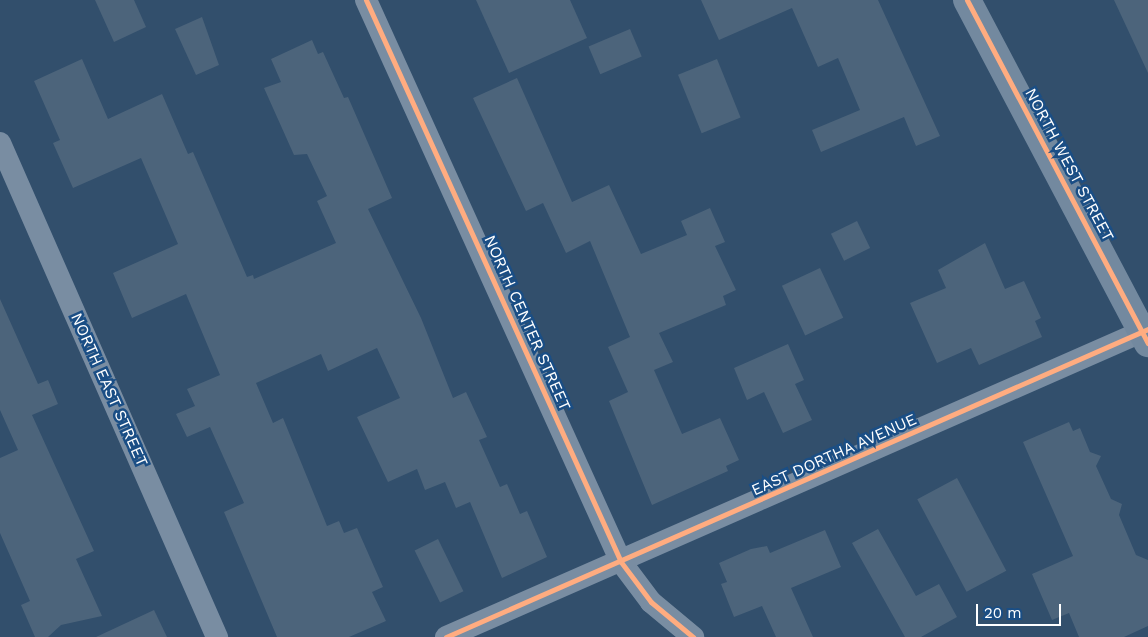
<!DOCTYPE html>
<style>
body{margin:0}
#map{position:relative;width:1148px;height:637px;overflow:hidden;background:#324f6c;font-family:"Work Sans",sans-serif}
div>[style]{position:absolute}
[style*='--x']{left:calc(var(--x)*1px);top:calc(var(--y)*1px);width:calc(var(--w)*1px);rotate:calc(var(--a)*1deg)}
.building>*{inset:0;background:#4c647b;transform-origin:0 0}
.street>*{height:22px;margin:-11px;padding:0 11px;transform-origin:11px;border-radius:11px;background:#798da2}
.secondary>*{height:28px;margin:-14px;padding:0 14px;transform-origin:14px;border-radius:14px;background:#73899f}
.cycleway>*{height:5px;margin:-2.5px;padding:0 2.5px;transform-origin:2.5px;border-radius:2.5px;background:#ffac80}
span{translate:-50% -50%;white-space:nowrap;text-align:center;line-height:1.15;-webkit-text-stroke:5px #1a4e85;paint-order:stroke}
.street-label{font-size:16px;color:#fff}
.scale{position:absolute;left:976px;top:604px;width:85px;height:22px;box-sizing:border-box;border:2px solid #fff;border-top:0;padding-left:6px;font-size:15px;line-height:18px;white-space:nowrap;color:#fff;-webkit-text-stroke:4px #1a4e85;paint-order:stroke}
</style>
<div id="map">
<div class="building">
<div style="clip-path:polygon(95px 0,134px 0,146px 27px,114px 42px)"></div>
<div style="clip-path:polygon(476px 0,570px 0,587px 38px,509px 73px)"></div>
<div style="clip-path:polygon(701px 0,878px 0,940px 136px,916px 146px,904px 117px,821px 152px,812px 130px,860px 110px,838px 58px,818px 67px,792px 8px,719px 40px)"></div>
<div style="clip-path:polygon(1114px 0,1148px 0,1148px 73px)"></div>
<div style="clip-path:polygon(202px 17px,219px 65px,196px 75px,175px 29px)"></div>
<div style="left:630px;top:29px;width:30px;height:45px;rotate:67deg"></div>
<div style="clip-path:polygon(312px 40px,318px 54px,323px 52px,344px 98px,348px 97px,392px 198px,368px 209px,421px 318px,453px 398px,466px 392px,487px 437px,479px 440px,500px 487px,507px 484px,520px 514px,527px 511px,547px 557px,502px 578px,470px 502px,456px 508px,445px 482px,425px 490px,417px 469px,388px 482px,357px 417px,400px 398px,377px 348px,328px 371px,321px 354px,256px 383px,273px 423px,283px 418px,327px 526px,339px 521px,344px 533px,357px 528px,383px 587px,372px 592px,386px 621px,349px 637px,277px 637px,224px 512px,244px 503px,210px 427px,187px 437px,176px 414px,195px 406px,187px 389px,220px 375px,186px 294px,132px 318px,113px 273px,178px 244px,141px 158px,73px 188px,53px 143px,60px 140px,34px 81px,82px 59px,108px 119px,162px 94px,188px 154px,193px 152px,247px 277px,253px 275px,254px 279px,336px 243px,317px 201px,327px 196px,307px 154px,294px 155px,264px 88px,281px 82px,271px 59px)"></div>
<div style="left:717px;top:59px;width:63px;height:42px;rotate:68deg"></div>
<div style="clip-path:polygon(517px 78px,572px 202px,609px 185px,641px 254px,687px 235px,681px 221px,710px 208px,725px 242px,715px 246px,736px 290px,723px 296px,726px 305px,659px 333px,673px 362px,654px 370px,682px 434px,720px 418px,739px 460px,726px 466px,728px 471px,652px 505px,609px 401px,628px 392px,608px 347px,630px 337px,590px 241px,566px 253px,543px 203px,526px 211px,473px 98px)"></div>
<div style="left:857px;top:221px;width:30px;height:29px;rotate:64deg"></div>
<div style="clip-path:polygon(985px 243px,1005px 289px,1024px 281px,1041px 318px,1035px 321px,1042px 337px,979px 365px,971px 348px,937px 363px,910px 303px,946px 288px,938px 270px)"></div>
<div style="left:820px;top:268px;width:55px;height:42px;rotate:65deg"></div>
<div style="clip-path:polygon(0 299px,38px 384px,48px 380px,58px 404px,32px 415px,94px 551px,76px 559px,102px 616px,61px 625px,48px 637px,35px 637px,21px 605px,30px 601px,0 533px,0 458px,18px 450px,0 410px)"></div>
<div style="clip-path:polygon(788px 344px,804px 380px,795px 384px,812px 420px,783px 433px,764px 392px,747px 400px,734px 368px)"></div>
<div style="clip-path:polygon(1069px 422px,1073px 431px,1080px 428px,1090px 452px,1101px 456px,1096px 466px,1111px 499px,1122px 504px,1119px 515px,1136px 555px,1148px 560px,1148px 626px,1124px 637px,1079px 637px,1069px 613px,1052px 620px,1032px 574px,1073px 556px,1023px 442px)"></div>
<div style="left:957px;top:478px;width:105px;height:45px;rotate:62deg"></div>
<div style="clip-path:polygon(878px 529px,916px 596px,939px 584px,957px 617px,921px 637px,905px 637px,852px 543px)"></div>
<div style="clip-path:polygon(825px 530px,841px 567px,791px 588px,813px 637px,776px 637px,762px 606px,734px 617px,721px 584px,727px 582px,719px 563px,751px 549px,767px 546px,770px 553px)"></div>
<div style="left:438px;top:539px;width:58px;height:26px;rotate:64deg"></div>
<div style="clip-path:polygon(154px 610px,167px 637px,96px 637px)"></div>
</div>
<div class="street">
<div style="--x:366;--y:0;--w:617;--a:65.59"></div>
<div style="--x:621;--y:562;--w:50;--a:53.1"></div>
<div style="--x:651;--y:602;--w:55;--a:39.8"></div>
<div style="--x:0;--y:143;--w:540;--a:66.29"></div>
<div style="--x:446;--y:637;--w:767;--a:-23.69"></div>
</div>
<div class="secondary">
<div style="--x:967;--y:0;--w:388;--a:62.2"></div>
</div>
<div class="cycleway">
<div style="--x:366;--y:0;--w:617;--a:65.59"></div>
<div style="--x:621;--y:562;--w:50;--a:53.1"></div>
<div style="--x:651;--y:602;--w:55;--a:39.8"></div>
<div style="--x:967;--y:0;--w:388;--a:62.2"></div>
<div style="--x:446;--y:637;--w:767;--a:-23.69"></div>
</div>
<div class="street-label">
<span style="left:1069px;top:165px;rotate:62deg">NORTH WEST STREET</span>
<span style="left:527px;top:323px;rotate:66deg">NORTH CENTER STREET</span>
<span style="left:109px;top:390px;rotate:66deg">NORTH EAST STREET</span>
<span style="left:834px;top:455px;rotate:-24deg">EAST DORTHA AVENUE</span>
</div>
<div class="scale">20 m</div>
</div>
